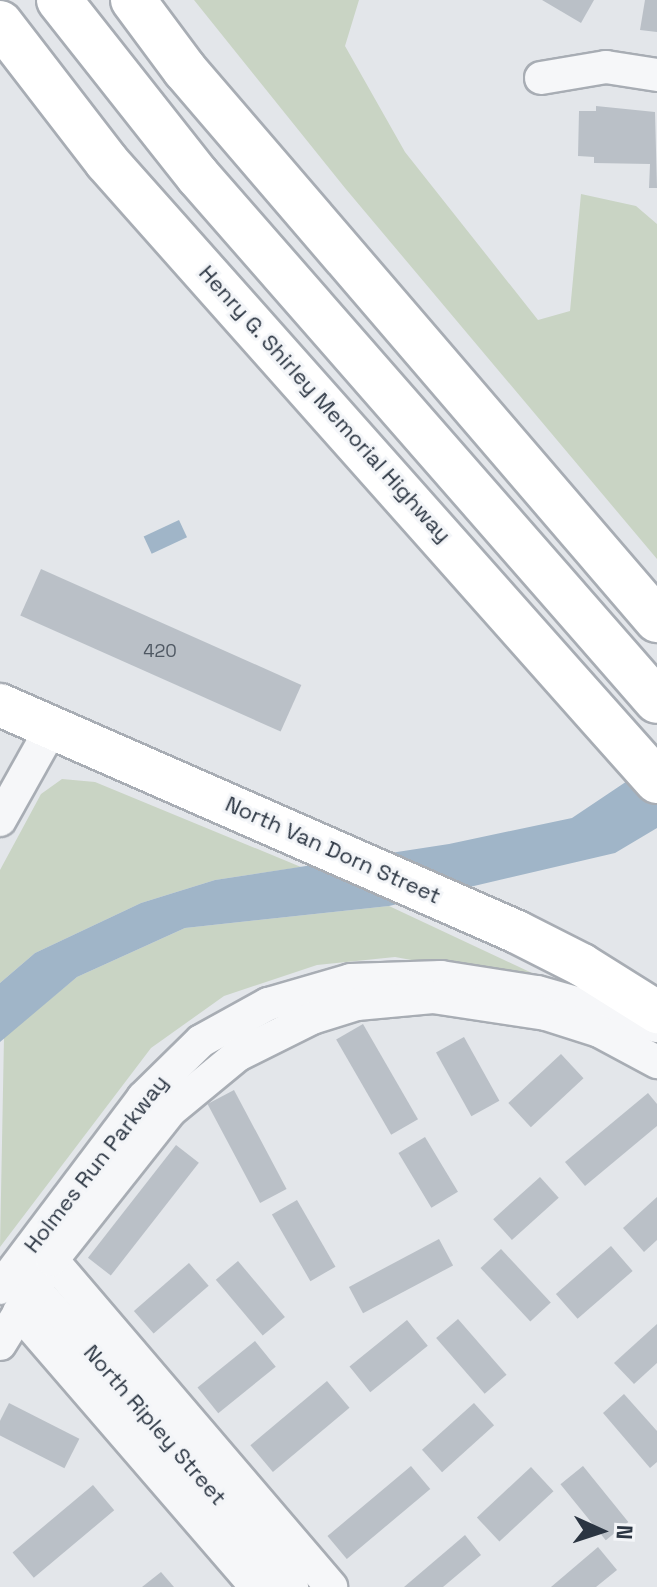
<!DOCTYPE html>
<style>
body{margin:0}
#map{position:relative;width:657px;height:1587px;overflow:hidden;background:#e3e6ea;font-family:"Space Grotesk",sans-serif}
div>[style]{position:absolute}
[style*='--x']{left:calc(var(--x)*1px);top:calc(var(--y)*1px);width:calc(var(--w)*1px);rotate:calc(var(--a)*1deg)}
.green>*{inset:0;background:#c9d4c4}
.water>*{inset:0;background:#a0b5c8;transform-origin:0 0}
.building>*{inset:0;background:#bac0c7;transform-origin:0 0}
.roads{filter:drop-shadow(2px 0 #a8adb4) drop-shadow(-2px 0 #a8adb4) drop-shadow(0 2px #a8adb4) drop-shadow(0 -2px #a8adb4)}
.minor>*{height:32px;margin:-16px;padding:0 16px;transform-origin:16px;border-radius:16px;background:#f6f7f9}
.major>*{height:42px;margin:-21px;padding:0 21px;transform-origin:21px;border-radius:21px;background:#fff}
.highway>*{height:44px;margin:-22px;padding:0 22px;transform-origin:22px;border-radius:22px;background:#fff}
span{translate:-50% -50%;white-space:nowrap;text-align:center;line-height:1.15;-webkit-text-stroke:6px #f3f5f8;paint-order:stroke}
.number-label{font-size:18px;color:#4f5863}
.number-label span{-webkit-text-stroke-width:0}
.street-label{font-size:22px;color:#2b3542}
.north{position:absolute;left:561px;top:1491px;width:80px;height:80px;-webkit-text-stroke:6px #f3f5f8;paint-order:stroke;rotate:93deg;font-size:22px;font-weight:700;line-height:32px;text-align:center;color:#2b3542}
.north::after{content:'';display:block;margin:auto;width:28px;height:36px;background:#2b3542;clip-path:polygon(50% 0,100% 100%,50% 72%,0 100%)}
</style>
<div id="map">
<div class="green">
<div style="clip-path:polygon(194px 0,359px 0,345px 46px,405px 152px,538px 320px,570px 311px,581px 194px,636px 206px,657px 224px,657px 559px,345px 188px)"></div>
<div style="clip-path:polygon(62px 779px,95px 782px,301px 867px,215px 880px,141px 903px,35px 953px,0 983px,0 870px,41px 794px)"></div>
<div style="clip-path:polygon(389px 906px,564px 988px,395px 957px,317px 965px,224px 996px,151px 1048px,0 1247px,4px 1037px,77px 977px,185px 928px)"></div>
</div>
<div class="water">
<div style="left:179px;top:520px;width:19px;height:39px;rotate:65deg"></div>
<div style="clip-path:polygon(657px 761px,657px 828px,615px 853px,389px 906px,185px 928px,77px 977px,0 1042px,0 983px,35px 953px,141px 903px,215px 880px,449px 844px,572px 818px)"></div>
</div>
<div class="building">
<div style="clip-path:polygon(542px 0,594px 0,581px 23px)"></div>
<div style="clip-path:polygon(645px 0,657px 0,657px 32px,640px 30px)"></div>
<div style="clip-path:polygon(596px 106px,655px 112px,657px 188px,649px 188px,650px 164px,594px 163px,594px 157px,578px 156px,579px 111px,596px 111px)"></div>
<div style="left:41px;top:569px;width:285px;height:51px;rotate:24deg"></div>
<div style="left:363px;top:1024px;width:110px;height:31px;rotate:60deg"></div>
<div style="left:464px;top:1037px;width:73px;height:32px;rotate:61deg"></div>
<div style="left:561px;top:1054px;width:33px;height:72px;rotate:47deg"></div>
<div style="left:234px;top:1090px;width:112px;height:30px;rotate:62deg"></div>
<div style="clip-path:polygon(648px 1093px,657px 1104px,657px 1126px,585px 1186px,565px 1162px)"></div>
<div style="left:425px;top:1137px;width:64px;height:31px;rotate:59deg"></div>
<div style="left:176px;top:1145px;width:29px;height:143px;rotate:38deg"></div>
<div style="left:540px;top:1177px;width:28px;height:63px;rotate:48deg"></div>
<div style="clip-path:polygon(657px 1197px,657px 1240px,644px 1252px,623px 1228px)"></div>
<div style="left:297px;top:1200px;width:77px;height:29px;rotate:60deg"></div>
<div style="left:439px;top:1239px;width:30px;height:102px;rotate:62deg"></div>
<div style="left:611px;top:1246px;width:33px;height:73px;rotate:49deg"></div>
<div style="left:501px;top:1249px;width:73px;height:28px;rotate:47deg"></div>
<div style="left:238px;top:1261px;width:73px;height:29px;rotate:50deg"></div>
<div style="left:189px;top:1263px;width:30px;height:73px;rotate:49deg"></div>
<div style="left:458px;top:1319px;width:74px;height:29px;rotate:49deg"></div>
<div style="left:407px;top:1320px;width:33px;height:74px;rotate:51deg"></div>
<div style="clip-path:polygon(657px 1324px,657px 1363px,634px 1384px,614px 1363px)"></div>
<div style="left:255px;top:1341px;width:33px;height:74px;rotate:51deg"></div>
<div style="left:327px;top:1381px;width:35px;height:100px;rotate:50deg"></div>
<div style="clip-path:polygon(624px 1394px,657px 1431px,657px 1462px,650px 1468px,603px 1413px)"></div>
<div style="left:9px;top:1403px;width:79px;height:33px;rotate:27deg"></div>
<div style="left:474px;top:1403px;width:30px;height:70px;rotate:48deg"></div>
<div style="left:411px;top:1466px;width:30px;height:109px;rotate:50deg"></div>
<div style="left:583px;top:1466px;width:72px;height:29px;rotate:51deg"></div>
<div style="left:531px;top:1467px;width:33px;height:74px;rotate:47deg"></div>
<div style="left:93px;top:1485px;width:33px;height:105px;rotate:50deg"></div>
<div style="clip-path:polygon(465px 1535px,481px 1555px,443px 1587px,404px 1587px)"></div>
<div style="clip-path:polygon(598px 1547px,617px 1570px,596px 1587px,551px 1587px)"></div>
<div style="clip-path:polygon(161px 1572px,174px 1587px,142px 1587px)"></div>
</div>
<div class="roads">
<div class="minor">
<div style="--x:541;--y:78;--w:66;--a:-9.6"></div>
<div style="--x:606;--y:67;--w:52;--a:8.9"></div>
<div style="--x:0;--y:820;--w:109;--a:-60.8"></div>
<div style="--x:52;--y:1260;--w:430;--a:49.5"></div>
<div style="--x:22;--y:1275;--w:255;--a:48.2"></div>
<div style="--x:192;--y:1465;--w:158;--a:50.7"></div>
<div style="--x:0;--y:1288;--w:238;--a:-53"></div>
<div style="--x:143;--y:1098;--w:81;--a:-44.5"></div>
<div style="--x:201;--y:1041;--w:77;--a:-28.9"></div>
<div style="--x:268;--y:1004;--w:86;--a:-16.1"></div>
<div style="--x:351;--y:980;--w:90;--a:-1.9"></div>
<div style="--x:441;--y:977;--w:97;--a:8.9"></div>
<div style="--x:537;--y:992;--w:125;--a:15.8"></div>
<div style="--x:19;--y:1312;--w:363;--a:49.2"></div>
<div style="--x:0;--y:1344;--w:99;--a:-58.2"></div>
<div style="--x:52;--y:1260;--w:190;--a:-51.6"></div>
<div style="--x:170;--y:1111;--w:88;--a:-39.5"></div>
<div style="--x:238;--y:1055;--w:83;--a:-26.6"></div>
<div style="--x:312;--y:1018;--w:47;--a:-17.3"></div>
<div style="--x:357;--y:1004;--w:76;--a:-5.3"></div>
<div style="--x:433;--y:997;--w:114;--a:8.6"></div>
<div style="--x:546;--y:1014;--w:56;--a:17.8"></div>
<div style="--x:599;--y:1031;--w:66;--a:28.1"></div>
</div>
<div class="major">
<div style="--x:0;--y:705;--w:565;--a:23.7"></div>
<div style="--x:517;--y:932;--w:73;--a:26.9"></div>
<div style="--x:582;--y:965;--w:89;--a:32.1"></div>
</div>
<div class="highway">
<div style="--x:59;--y:0;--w:224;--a:51.7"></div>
<div style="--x:198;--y:176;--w:697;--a:48.84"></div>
<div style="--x:133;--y:0;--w:87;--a:53.4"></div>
<div style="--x:185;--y:70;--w:725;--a:49.36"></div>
<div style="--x:0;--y:23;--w:175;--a:52.4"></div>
<div style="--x:107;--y:162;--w:828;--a:48.38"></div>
</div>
</div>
<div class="number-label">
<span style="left:160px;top:651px">420</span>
</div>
<div class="street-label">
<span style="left:325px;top:404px;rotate:48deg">Henry G. Shirley Memorial Highway</span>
<span style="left:333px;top:850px;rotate:24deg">North Van Dorn Street</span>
<span style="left:96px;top:1164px;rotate:-52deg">Holmes Run Parkway</span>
<span style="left:155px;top:1425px;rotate:49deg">North Ripley Street</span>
</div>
<div class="north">N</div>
</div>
